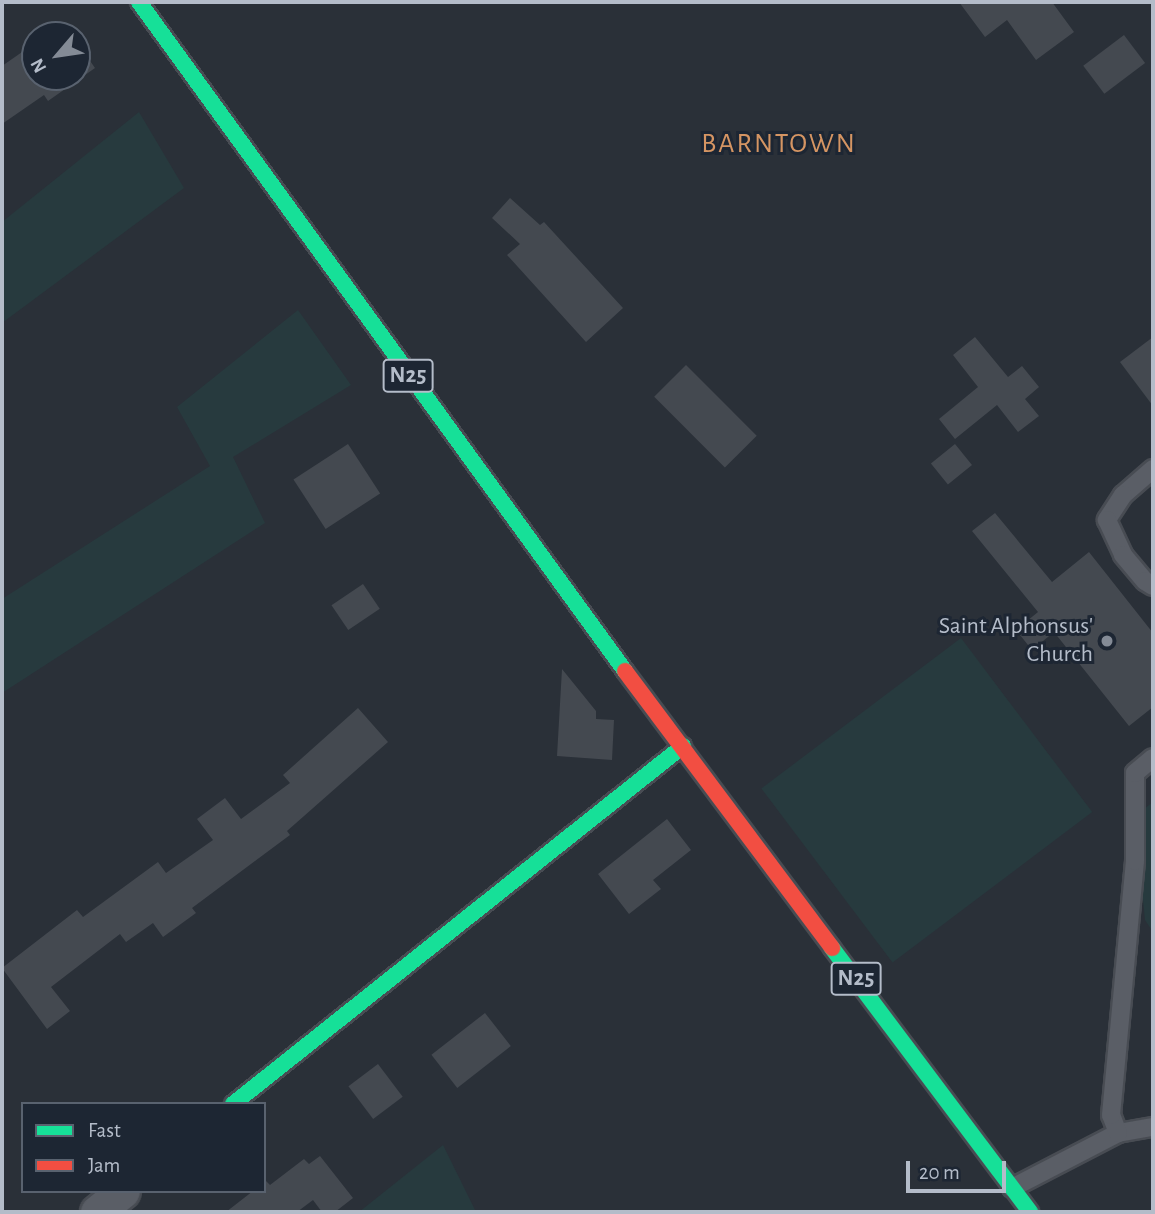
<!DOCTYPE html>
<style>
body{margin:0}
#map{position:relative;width:1155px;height:1214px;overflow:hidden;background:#2a3038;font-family:"Alegreya Sans",sans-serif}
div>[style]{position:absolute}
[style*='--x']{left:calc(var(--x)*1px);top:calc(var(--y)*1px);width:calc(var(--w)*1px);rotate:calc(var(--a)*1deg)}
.green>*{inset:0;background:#273a3e;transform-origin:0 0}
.building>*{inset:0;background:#444950;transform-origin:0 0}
.roads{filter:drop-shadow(2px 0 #484c53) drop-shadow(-2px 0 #484c53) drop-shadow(0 2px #484c53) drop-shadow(0 -2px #484c53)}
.lane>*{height:18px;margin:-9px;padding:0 9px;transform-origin:9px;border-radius:9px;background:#5a5e66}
.street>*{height:33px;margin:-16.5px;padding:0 16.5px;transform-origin:16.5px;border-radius:16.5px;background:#5a5e66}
.fast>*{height:16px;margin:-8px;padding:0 8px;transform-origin:8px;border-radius:8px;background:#16e098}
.jam>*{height:16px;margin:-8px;padding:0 8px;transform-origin:8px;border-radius:8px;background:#f24e42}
.dots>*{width:19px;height:19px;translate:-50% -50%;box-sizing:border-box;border:4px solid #1d2633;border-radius:50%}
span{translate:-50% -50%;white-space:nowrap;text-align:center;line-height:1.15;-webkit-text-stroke:6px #1d2633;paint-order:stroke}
.shield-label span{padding:2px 5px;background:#1d2633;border:2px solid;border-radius:5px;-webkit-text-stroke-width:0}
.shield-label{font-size:23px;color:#b4bcc9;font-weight:700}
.poi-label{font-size:24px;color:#b4bcc9}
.right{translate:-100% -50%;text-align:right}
.quarter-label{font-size:28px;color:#d59563;letter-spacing:2px}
.frame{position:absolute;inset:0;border:4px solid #b4bcc9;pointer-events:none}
.legend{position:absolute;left:21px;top:1102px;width:245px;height:91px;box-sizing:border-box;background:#1d2633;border:2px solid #59626f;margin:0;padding:9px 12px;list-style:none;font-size:21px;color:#b4bcc9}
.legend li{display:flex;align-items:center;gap:14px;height:35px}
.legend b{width:35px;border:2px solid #59626f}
.north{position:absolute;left:21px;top:21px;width:70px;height:70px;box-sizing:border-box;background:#1d2633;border:2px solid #59626f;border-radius:50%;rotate:241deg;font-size:19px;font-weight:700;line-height:28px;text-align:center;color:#b4bcc9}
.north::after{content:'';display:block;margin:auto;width:24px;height:32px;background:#848b96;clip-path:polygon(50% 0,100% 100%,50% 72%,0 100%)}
.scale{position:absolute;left:906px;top:1161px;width:100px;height:32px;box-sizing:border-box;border:4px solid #b4bcc9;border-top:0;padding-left:9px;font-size:21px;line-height:24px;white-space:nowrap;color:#b4bcc9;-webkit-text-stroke:5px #1d2633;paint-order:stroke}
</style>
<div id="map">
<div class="green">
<div style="clip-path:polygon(139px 112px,184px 188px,2px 323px,2px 222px)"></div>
<div style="clip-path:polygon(298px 310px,351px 385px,233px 457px,265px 523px,2px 693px,2px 599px,210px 466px,177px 407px)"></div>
<div style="left:961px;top:638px;width:218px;height:250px;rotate:53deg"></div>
<div style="clip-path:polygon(1153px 802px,1153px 932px,1145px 920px,1135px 816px)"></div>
<div style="clip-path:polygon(443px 1145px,476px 1212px,359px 1212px)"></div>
</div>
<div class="building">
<div style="clip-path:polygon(959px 2px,1052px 2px,1074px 32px,1036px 60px,1007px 20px,985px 37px)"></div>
<div style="clip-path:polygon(63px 23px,72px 35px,46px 35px)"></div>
<div style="left:1124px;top:35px;width:35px;height:51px;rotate:53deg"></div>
<div style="clip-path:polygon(77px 42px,95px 68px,48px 101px,44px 95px,2px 124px,2px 66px,35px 43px,35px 77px,77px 77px)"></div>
<div style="clip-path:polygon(510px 198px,540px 225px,544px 222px,623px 308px,586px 342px,507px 255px,520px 244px,492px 218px)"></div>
<div style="clip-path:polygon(975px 337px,1008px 377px,1022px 366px,1039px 387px,1025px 399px,1039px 416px,1018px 432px,997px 405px,955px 439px,939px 419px,978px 387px,953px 355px)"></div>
<div style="clip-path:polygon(1153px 337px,1153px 406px,1120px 362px)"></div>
<div style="left:686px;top:365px;width:100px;height:45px;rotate:45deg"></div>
<div style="left:348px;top:444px;width:59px;height:65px;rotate:57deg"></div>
<div style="left:955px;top:444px;width:27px;height:31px;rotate:51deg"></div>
<div style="clip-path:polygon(995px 513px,1052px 582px,1089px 552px,1153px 633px,1153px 707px,1129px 726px,1054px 632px,1032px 650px,1016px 630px,1038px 612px,972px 531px)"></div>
<div style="left:363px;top:584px;width:30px;height:38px;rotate:56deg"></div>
<div style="clip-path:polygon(562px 669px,596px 711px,596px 719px,614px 720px,612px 760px,557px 756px)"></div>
<div style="clip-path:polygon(358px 708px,388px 742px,287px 831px,290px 835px,192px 908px,196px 913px,163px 937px,153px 923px,126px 942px,120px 934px,51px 987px,70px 1011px,47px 1029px,2px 968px,77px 910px,83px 917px,158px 862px,166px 873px,213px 840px,197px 819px,225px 798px,241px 819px,290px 783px,283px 775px)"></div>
<div style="clip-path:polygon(667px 819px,691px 850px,653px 880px,661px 889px,629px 914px,598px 874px)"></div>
<div style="left:485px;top:1013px;width:42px;height:68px;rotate:52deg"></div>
<div style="left:378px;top:1064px;width:41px;height:37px;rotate:53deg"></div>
<div style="clip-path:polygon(320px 1156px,353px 1198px,335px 1212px,322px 1212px,313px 1200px,297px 1212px,226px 1212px,253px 1191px,264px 1191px,266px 1181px,270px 1185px,304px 1159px,309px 1164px)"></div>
</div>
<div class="roads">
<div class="lane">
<div style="--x:1153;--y:469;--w:40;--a:139"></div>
<div style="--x:1123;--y:495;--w:30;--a:123"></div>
<div style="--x:1107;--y:520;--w:38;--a:65"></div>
<div style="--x:1123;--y:555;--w:34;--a:50"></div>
<div style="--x:1145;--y:581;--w:9;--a:32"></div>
<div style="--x:1118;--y:1133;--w:36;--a:-10"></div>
<div style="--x:1012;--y:1188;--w:119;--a:-27.4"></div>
<div style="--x:1118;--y:1133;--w:19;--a:-111"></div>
<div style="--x:1111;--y:1115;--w:255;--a:-84.6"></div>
<div style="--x:1135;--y:861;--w:88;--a:-90"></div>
<div style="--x:1135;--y:773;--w:23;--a:-40"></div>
</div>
<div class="street">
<div style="--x:97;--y:1212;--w:33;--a:-39"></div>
</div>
<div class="fast">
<div style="--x:139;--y:2;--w:827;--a:54"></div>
<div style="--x:832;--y:948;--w:330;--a:53.1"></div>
<div style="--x:233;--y:1104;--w:575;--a:-38.5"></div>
</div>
<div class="jam">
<div style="--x:625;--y:671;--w:346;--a:53.2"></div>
</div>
</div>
<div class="dots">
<div style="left:1107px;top:641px;background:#848b96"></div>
</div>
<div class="shield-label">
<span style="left:408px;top:376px">N25</span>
<span style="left:856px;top:979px">N25</span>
</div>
<div class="poi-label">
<span class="right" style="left:1093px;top:641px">Saint Alphonsus'<br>Church</span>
</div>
<div class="quarter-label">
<span style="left:779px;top:144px">BARNTOWN</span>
</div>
<div class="frame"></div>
<ul class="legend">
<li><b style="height:9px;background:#16e098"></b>Fast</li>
<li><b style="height:9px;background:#f24e42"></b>Jam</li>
</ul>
<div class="north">N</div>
<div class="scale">20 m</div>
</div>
